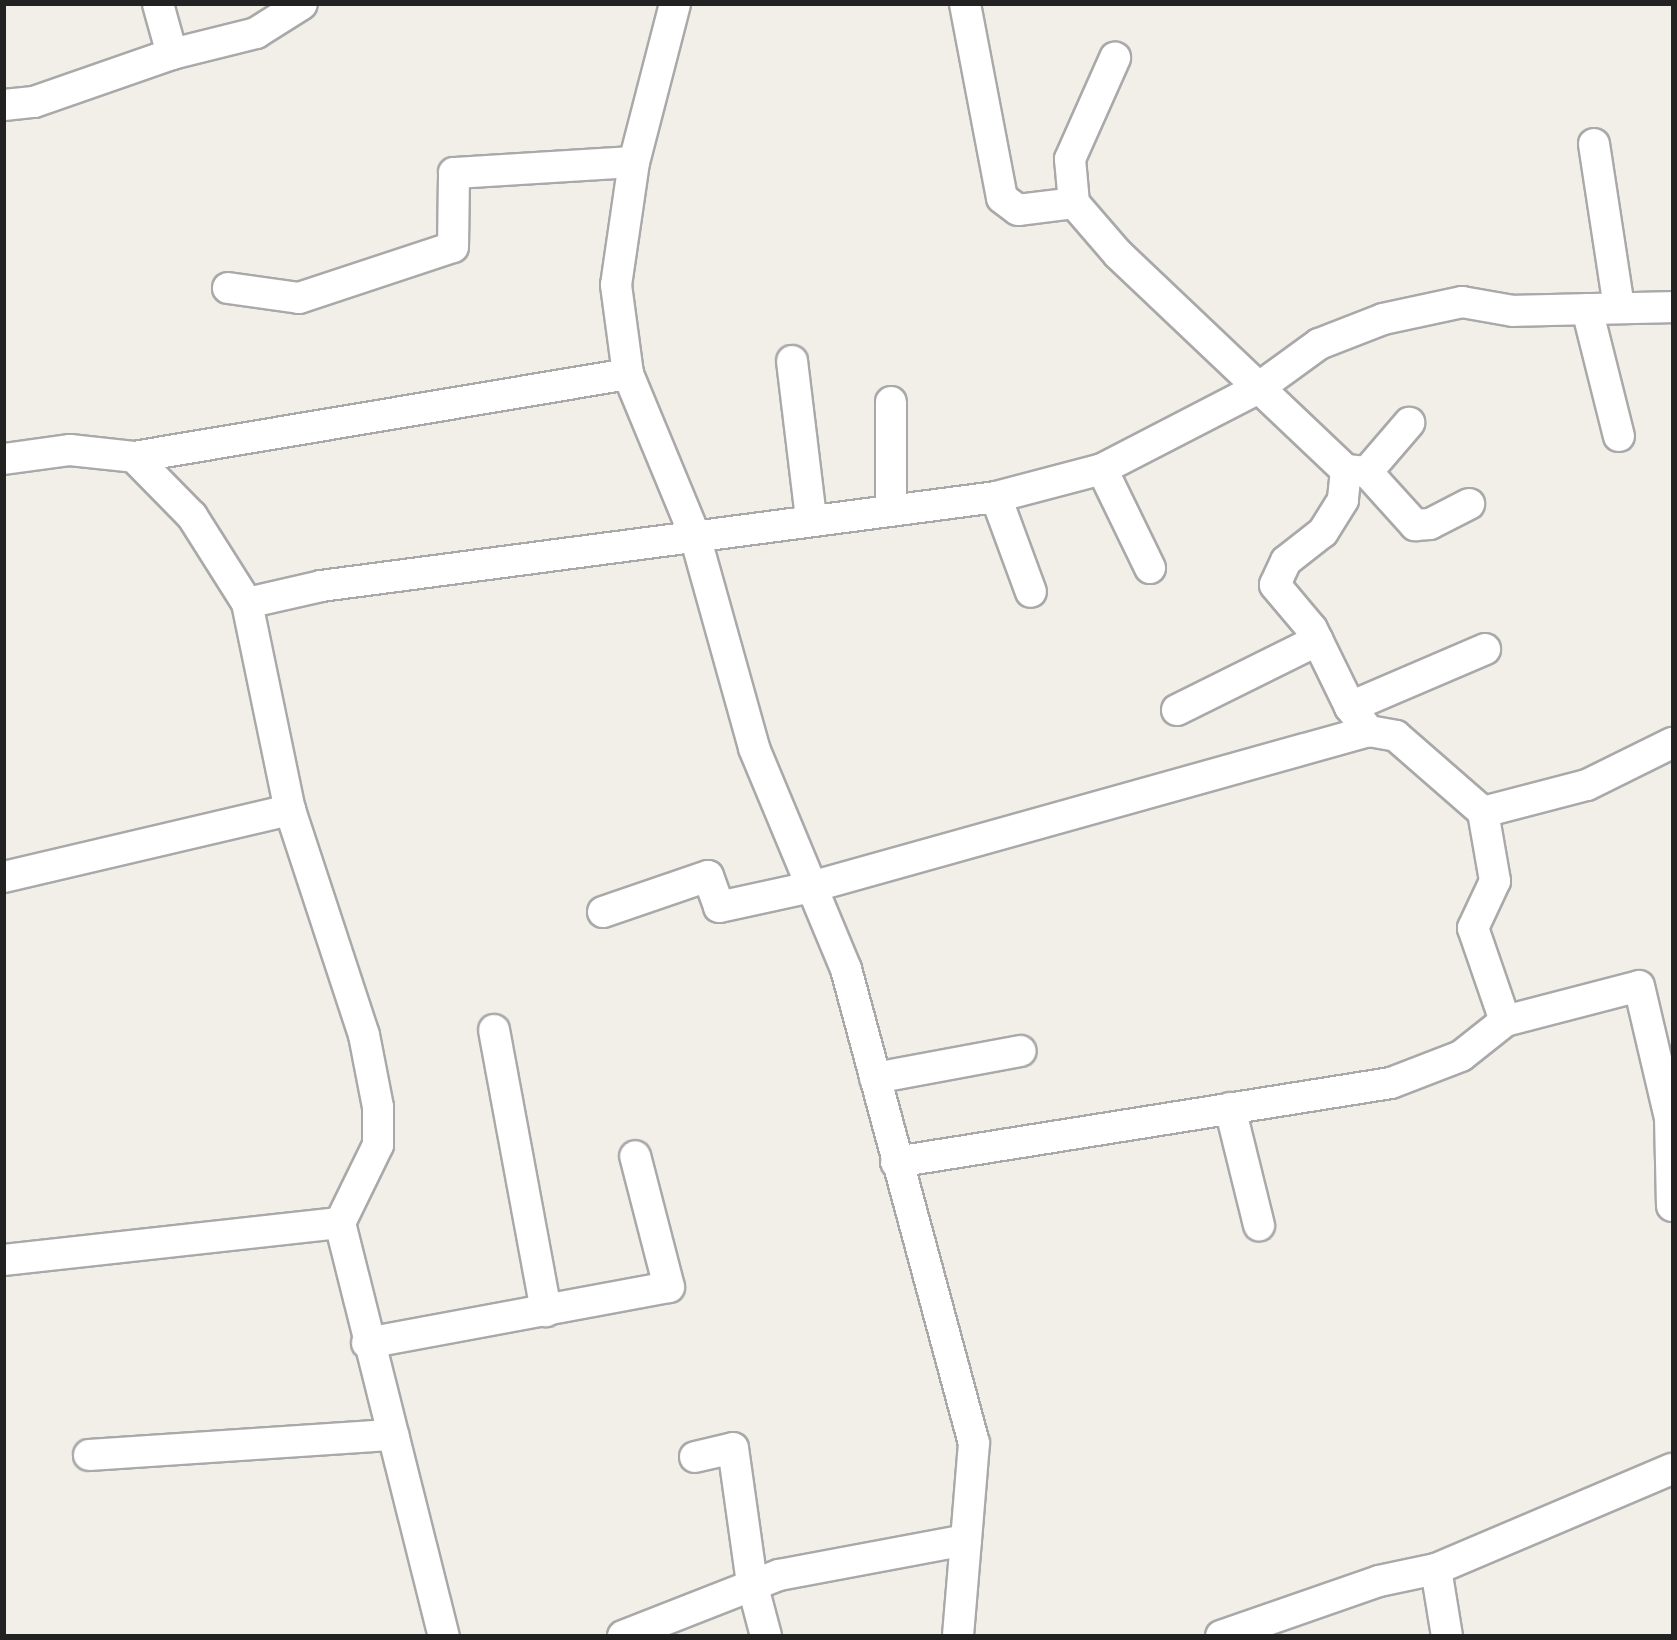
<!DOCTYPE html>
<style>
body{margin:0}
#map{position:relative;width:1677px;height:1640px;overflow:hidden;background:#f2efe9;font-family:"Space Grotesk",sans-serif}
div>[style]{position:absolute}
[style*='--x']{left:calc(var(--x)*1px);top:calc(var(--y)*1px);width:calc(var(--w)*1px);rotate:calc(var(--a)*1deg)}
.roads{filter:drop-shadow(2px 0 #a9a9a9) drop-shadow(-2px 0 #a9a9a9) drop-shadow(0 2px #a9a9a9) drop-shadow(0 -2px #a9a9a9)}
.minor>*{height:30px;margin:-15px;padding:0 15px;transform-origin:15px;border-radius:15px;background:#fff}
span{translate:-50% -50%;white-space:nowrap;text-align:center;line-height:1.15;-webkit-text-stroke:4.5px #fff;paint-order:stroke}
.frame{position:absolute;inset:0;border:6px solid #222;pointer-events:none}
</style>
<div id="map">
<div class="roads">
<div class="minor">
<div style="--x:158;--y:4;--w:52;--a:74.4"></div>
<div style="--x:675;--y:4;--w:163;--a:104.5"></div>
<div style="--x:634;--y:162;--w:124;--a:98.3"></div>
<div style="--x:616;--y:285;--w:90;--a:82.3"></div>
<div style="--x:628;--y:374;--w:175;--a:67.5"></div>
<div style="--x:695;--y:536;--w:220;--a:74.4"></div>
<div style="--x:754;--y:748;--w:239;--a:67.4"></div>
<div style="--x:846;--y:969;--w:491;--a:74.9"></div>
<div style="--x:974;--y:1443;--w:97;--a:94.7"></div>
<div style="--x:965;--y:4;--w:197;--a:79.2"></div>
<div style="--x:1002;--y:198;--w:20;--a:37"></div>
<div style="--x:1018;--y:210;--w:56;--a:-7.1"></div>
<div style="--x:1074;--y:203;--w:67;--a:49.2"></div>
<div style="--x:1118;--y:254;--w:314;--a:43.5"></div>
<div style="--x:1346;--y:470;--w:30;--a:96"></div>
<div style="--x:1343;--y:500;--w:38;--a:122"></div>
<div style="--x:1323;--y:532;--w:47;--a:141.9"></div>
<div style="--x:1286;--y:561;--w:26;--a:115"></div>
<div style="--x:1275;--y:585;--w:57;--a:49.9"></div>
<div style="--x:1312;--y:629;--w:87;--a:64"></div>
<div style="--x:1350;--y:707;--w:31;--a:52"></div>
<div style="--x:4;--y:105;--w:30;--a:-6"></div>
<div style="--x:34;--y:102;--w:146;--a:-19.2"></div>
<div style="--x:172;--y:54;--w:87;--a:-14"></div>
<div style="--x:256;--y:33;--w:54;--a:-32.2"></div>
<div style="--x:1594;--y:144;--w:165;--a:81.3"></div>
<div style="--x:1074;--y:203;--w:44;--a:-95.2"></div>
<div style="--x:1070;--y:159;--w:111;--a:-66"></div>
<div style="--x:228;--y:288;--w:72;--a:8"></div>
<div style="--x:299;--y:298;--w:162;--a:-18.3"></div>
<div style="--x:453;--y:247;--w:74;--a:-89.2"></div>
<div style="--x:454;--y:173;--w:180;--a:-3.5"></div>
<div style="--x:1587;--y:309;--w:131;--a:75.9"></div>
<div style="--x:792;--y:361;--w:158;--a:83.1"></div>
<div style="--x:134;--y:457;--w:501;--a:-9.54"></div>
<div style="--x:4;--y:459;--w:67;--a:-7.8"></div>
<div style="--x:70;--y:450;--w:64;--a:6.2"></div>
<div style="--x:134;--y:457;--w:83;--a:45.5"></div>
<div style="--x:192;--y:516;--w:103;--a:57.7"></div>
<div style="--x:247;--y:603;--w:76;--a:-12.9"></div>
<div style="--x:321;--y:586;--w:681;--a:-7.51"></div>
<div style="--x:996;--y:497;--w:110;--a:-14.8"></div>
<div style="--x:1102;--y:469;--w:174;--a:-27.3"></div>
<div style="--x:1257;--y:389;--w:77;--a:-36"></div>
<div style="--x:1319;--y:344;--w:69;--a:-21.3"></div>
<div style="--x:1383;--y:319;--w:81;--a:-12.1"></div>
<div style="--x:1462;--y:302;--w:52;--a:10"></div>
<div style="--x:1513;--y:311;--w:159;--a:-1.4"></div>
<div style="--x:1102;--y:469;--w:110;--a:64.1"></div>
<div style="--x:1346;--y:470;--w:21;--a:5"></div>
<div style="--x:1367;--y:472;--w:72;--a:47.8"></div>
<div style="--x:1415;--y:525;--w:15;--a:-4"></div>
<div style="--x:1430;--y:524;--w:44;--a:-27.1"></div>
<div style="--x:1367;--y:472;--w:65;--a:-49.4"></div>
<div style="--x:996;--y:497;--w:101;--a:69.8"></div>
<div style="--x:891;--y:510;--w:108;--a:-90"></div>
<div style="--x:247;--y:603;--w:211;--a:78.3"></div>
<div style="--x:290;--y:810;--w:237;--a:71.8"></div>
<div style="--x:364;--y:1035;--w:73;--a:79"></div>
<div style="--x:378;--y:1107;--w:38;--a:90"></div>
<div style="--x:378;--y:1145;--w:87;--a:116"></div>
<div style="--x:340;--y:1223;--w:426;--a:75.9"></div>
<div style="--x:1350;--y:707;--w:147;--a:-23.2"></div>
<div style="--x:1177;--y:710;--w:157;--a:-26.4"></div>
<div style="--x:1483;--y:812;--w:70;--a:80.1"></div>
<div style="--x:1495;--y:881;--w:52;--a:115.1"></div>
<div style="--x:1473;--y:928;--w:98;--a:71"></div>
<div style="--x:1505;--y:1021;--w:138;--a:-14.6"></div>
<div style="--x:1639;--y:986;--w:136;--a:76.8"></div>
<div style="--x:1670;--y:1118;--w:88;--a:88.7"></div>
<div style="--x:4;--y:877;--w:294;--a:-13.2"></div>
<div style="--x:603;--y:912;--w:111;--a:-18.9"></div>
<div style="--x:708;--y:876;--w:33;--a:70"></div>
<div style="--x:719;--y:907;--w:94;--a:-12.3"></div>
<div style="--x:811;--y:887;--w:579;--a:-15.62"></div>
<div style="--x:1369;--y:731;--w:27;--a:10"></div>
<div style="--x:1396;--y:736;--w:116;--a:41.1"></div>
<div style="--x:1483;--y:812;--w:107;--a:-14.6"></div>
<div style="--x:1587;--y:785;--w:95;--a:-26.3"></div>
<div style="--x:494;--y:1030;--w:286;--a:79.5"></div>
<div style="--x:875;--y:1078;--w:148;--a:-10.5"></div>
<div style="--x:1230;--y:1108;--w:121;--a:76.1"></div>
<div style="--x:896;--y:1162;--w:501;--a:-9.07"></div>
<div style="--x:1391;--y:1083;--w:75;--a:-21.1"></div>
<div style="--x:1461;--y:1056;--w:56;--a:-38.5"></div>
<div style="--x:4;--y:1260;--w:338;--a:-6.3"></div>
<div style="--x:367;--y:1343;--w:307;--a:-10.5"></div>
<div style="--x:669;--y:1287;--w:135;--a:-104.5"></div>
<div style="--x:89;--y:1455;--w:305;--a:-3.8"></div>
<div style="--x:695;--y:1457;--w:39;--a:-13"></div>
<div style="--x:733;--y:1448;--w:136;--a:82"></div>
<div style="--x:752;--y:1583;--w:55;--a:75.2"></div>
<div style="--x:1436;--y:1569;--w:68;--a:80.7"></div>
<div style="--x:623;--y:1636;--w:168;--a:-21.4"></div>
<div style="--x:779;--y:1575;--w:190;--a:-10.6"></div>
<div style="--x:966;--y:1540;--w:96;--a:94.8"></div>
<div style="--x:1221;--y:1636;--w:167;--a:-19.2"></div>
<div style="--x:1379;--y:1581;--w:58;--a:-11.9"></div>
<div style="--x:1436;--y:1569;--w:256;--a:-23"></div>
</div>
</div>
<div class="frame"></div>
</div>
